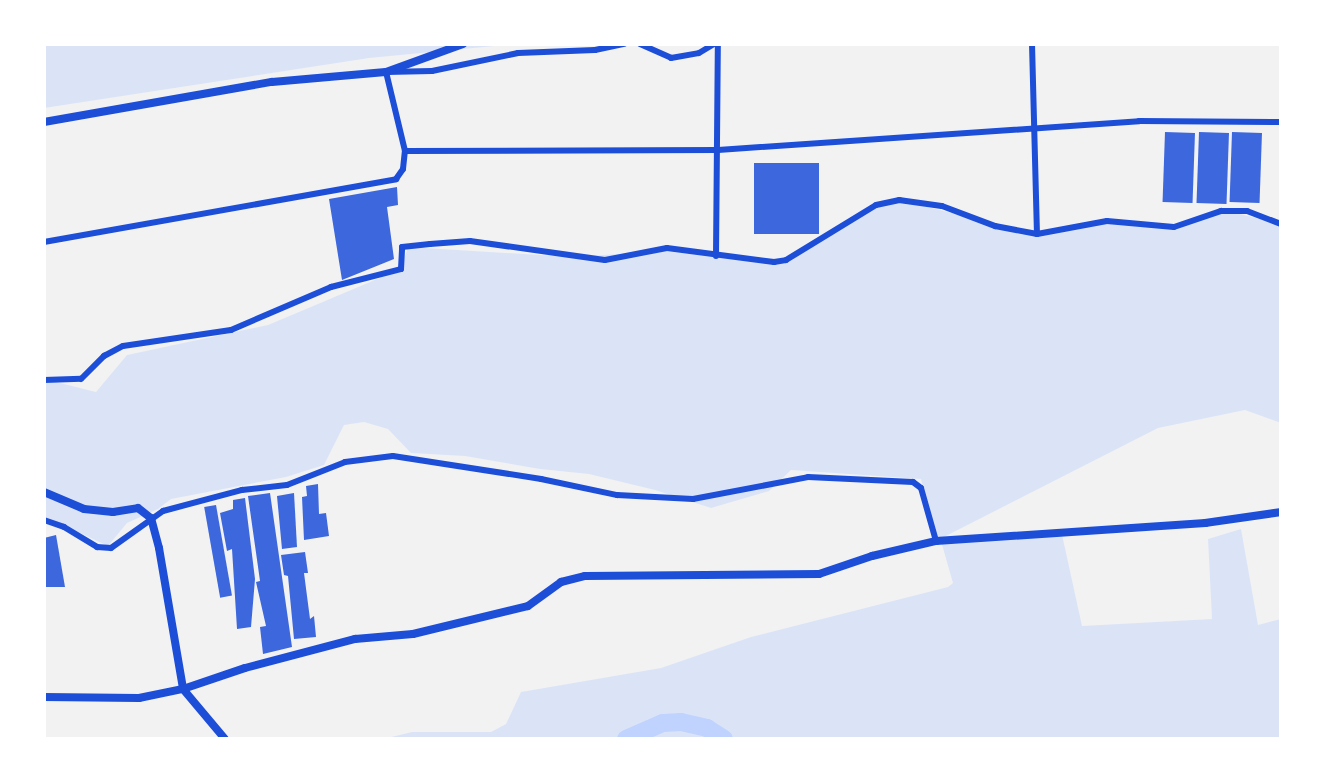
<!DOCTYPE html>
<style>
body{margin:0}
#map{position:relative;width:1325px;height:783px;overflow:hidden;background:#f2f2f2;font-family:"Asap Condensed",sans-serif}
div>[style]{position:absolute}
[style*='--x']{left:calc(var(--x)*1px);top:calc(var(--y)*1px);width:calc(var(--w)*1px);rotate:calc(var(--a)*1deg)}
.green>*{inset:0;background:#dbe4f7}
.river>*{height:18px;margin:-9px;padding:0 9px;transform-origin:9px;border-radius:9px;background:#bfd3fe}
.building>*{inset:0;background:#3d67dc;transform-origin:0 0}
.minor>*{height:6px;margin:-3px;padding:0 3px;transform-origin:3px;border-radius:3px;background:#1d4ed8}
.tertiary>*{height:8px;margin:-4px;padding:0 4px;transform-origin:4px;border-radius:4px;background:#1d4ed8}
span{translate:-50% -50%;white-space:nowrap;text-align:center;line-height:1.15;-webkit-text-stroke:6px #fff;paint-order:stroke}
.frame{position:absolute;inset:0;border:46px solid #fff;pointer-events:none}
</style>
<div id="map">
<div class="green">
<div style="clip-path:polygon(44px 44px,514px 44px,369px 58px,44px 108px)"></div>
<div style="clip-path:polygon(899px 200px,1037px 234px,1117px 221px,1174px 227px,1227px 211px,1281px 224px,1281px 423px,1245px 410px,1158px 428px,936px 541px,921px 479px,791px 470px,769px 491px,711px 508px,655px 490px,589px 474px,540px 469px,465px 456px,411px 453px,388px 429px,364px 422px,344px 425px,324px 465px,286px 477px,171px 499px,158px 509px,127px 523px,108px 546px,50px 519px,44px 519px,44px 379px,96px 392px,127px 355px,268px 325px,401px 269px,408px 247px,573px 257px,665px 251px,774px 264px,879px 205px)"></div>
<div style="clip-path:polygon(1241px 529px,1258px 625px,1281px 619px,1281px 739px,383px 739px,412px 732px,491px 732px,506px 724px,521px 692px,661px 668px,751px 637px,948px 587px,953px 583px,941px 541px,1061px 530px,1082px 626px,1212px 619px,1208px 539px)"></div>
</div>
<div class="river">
<div style="--x:626;--y:739;--w:40;--a:-23.4"></div>
<div style="--x:663;--y:723;--w:18;--a:-3"></div>
<div style="--x:681;--y:722;--w:27;--a:13"></div>
<div style="--x:707;--y:728;--w:20;--a:33"></div>
</div>
<div class="building">
<div style="left:1165px;top:132px;width:30px;height:70px;rotate:2deg"></div>
<div style="left:1199px;top:132px;width:30px;height:71px;rotate:2deg"></div>
<div style="left:1232px;top:132px;width:30px;height:70px;rotate:2deg"></div>
<div style="left:754px;top:163px;width:65px;height:71px"></div>
<div style="clip-path:polygon(397px 187px,398px 205px,387px 207px,394px 259px,342px 280px,329px 199px)"></div>
<div style="clip-path:polygon(318px 484px,319px 514px,326px 513px,329px 536px,304px 540px,302px 497px,307px 496px,306px 486px)"></div>
<div style="clip-path:polygon(270px 493px,292px 647px,263px 654px,260px 627px,266px 626px,256px 582px,260px 581px,248px 496px)"></div>
<div style="clip-path:polygon(294px 493px,297px 547px,282px 549px,277px 496px)"></div>
<div style="clip-path:polygon(245px 498px,255px 579px,251px 627px,237px 629px,232px 549px,227px 551px,220px 513px,233px 509px,233px 500px)"></div>
<div style="left:216px;top:505px;width:92px;height:12px;rotate:80deg"></div>
<div style="clip-path:polygon(56px 535px,65px 587px,44px 587px,44px 538px)"></div>
<div style="clip-path:polygon(305px 552px,308px 573px,304px 573px,310px 619px,314px 616px,316px 637px,294px 639px,288px 576px,284px 575px,281px 555px)"></div>
</div>
<div class="minor">
<div style="--x:640;--y:44;--w:34;--a:24"></div>
<div style="--x:671;--y:58;--w:28;--a:-10"></div>
<div style="--x:699;--y:53;--w:17;--a:-31"></div>
<div style="--x:1032;--y:44;--w:190;--a:88.5"></div>
<div style="--x:405;--y:151;--w:313;--a:-0.2"></div>
<div style="--x:718;--y:150;--w:422;--a:-3.9"></div>
<div style="--x:1139;--y:121;--w:142;--a:0.4"></div>
<div style="--x:44;--y:242;--w:358;--a:-10.1"></div>
<div style="--x:396;--y:179;--w:12;--a:-55"></div>
<div style="--x:403;--y:169;--w:18;--a:-84"></div>
<div style="--x:405;--y:151;--w:81;--a:-103.5"></div>
<div style="--x:386;--y:72;--w:46;--a:-1.2"></div>
<div style="--x:432;--y:71;--w:88;--a:-11.8"></div>
<div style="--x:518;--y:53;--w:77;--a:-2.2"></div>
<div style="--x:595;--y:50;--w:30;--a:-12"></div>
<div style="--x:716;--y:256;--w:212;--a:-89.5"></div>
<div style="--x:44;--y:380;--w:37;--a:-2"></div>
<div style="--x:81;--y:379;--w:33;--a:-45"></div>
<div style="--x:104;--y:356;--w:21;--a:-28"></div>
<div style="--x:123;--y:346;--w:109;--a:-8.4"></div>
<div style="--x:231;--y:330;--w:109;--a:-23.3"></div>
<div style="--x:331;--y:287;--w:72;--a:-14.4"></div>
<div style="--x:401;--y:269;--w:22;--a:-87"></div>
<div style="--x:402;--y:247;--w:28;--a:-6"></div>
<div style="--x:430;--y:244;--w:40;--a:-4.3"></div>
<div style="--x:470;--y:241;--w:136;--a:8"></div>
<div style="--x:605;--y:260;--w:63;--a:-11"></div>
<div style="--x:667;--y:248;--w:108;--a:7.5"></div>
<div style="--x:774;--y:262;--w:12;--a:-9"></div>
<div style="--x:786;--y:260;--w:105;--a:-31.4"></div>
<div style="--x:876;--y:205;--w:24;--a:-12"></div>
<div style="--x:899;--y:200;--w:43;--a:7.9"></div>
<div style="--x:942;--y:206;--w:57;--a:20.7"></div>
<div style="--x:995;--y:226;--w:43;--a:10.8"></div>
<div style="--x:1037;--y:234;--w:71;--a:-10.5"></div>
<div style="--x:1107;--y:221;--w:67;--a:5.1"></div>
<div style="--x:1174;--y:227;--w:50;--a:-18.8"></div>
<div style="--x:1221;--y:211;--w:26;--a:0"></div>
<div style="--x:1247;--y:211;--w:36;--a:21"></div>
<div style="--x:44;--y:520;--w:21;--a:19"></div>
<div style="--x:64;--y:527;--w:39;--a:31"></div>
<div style="--x:97;--y:547;--w:14;--a:4"></div>
<div style="--x:111;--y:548;--w:64;--a:-35.4"></div>
<div style="--x:163;--y:511;--w:82;--a:-14.9"></div>
<div style="--x:242;--y:490;--w:45;--a:-6.3"></div>
<div style="--x:287;--y:485;--w:62;--a:-21.6"></div>
<div style="--x:345;--y:462;--w:48;--a:-7.1"></div>
<div style="--x:393;--y:456;--w:150;--a:8.8"></div>
<div style="--x:541;--y:479;--w:78;--a:11.9"></div>
<div style="--x:617;--y:495;--w:76;--a:3"></div>
<div style="--x:693;--y:499;--w:117;--a:-10.8"></div>
<div style="--x:808;--y:477;--w:105;--a:2.7"></div>
<div style="--x:913;--y:482;--w:10;--a:37"></div>
<div style="--x:921;--y:488;--w:55;--a:74.2"></div>
</div>
<div class="tertiary">
<div style="--x:44;--y:122;--w:231;--a:-10"></div>
<div style="--x:272;--y:82;--w:114;--a:-5"></div>
<div style="--x:386;--y:72;--w:82;--a:-20"></div>
<div style="--x:44;--y:492;--w:43;--a:23"></div>
<div style="--x:84;--y:509;--w:29;--a:6"></div>
<div style="--x:113;--y:512;--w:25;--a:-9"></div>
<div style="--x:138;--y:508;--w:16;--a:38"></div>
<div style="--x:151;--y:518;--w:31;--a:75"></div>
<div style="--x:159;--y:548;--w:143;--a:80.3"></div>
<div style="--x:183;--y:689;--w:65;--a:50"></div>
<div style="--x:44;--y:697;--w:95;--a:0.6"></div>
<div style="--x:139;--y:698;--w:45;--a:-11.6"></div>
<div style="--x:183;--y:689;--w:65;--a:-18.7"></div>
<div style="--x:245;--y:668;--w:114;--a:-14.8"></div>
<div style="--x:355;--y:639;--w:58;--a:-4.9"></div>
<div style="--x:413;--y:634;--w:118;--a:-13.7"></div>
<div style="--x:528;--y:606;--w:41;--a:-36"></div>
<div style="--x:561;--y:582;--w:25;--a:-14"></div>
<div style="--x:585;--y:576;--w:234;--a:-0.5"></div>
<div style="--x:819;--y:574;--w:56;--a:-18.8"></div>
<div style="--x:872;--y:556;--w:66;--a:-13.2"></div>
<div style="--x:936;--y:541;--w:270;--a:-3.8"></div>
<div style="--x:1205;--y:523;--w:77;--a:-8.2"></div>
</div>
<div class="frame"></div>
</div>
